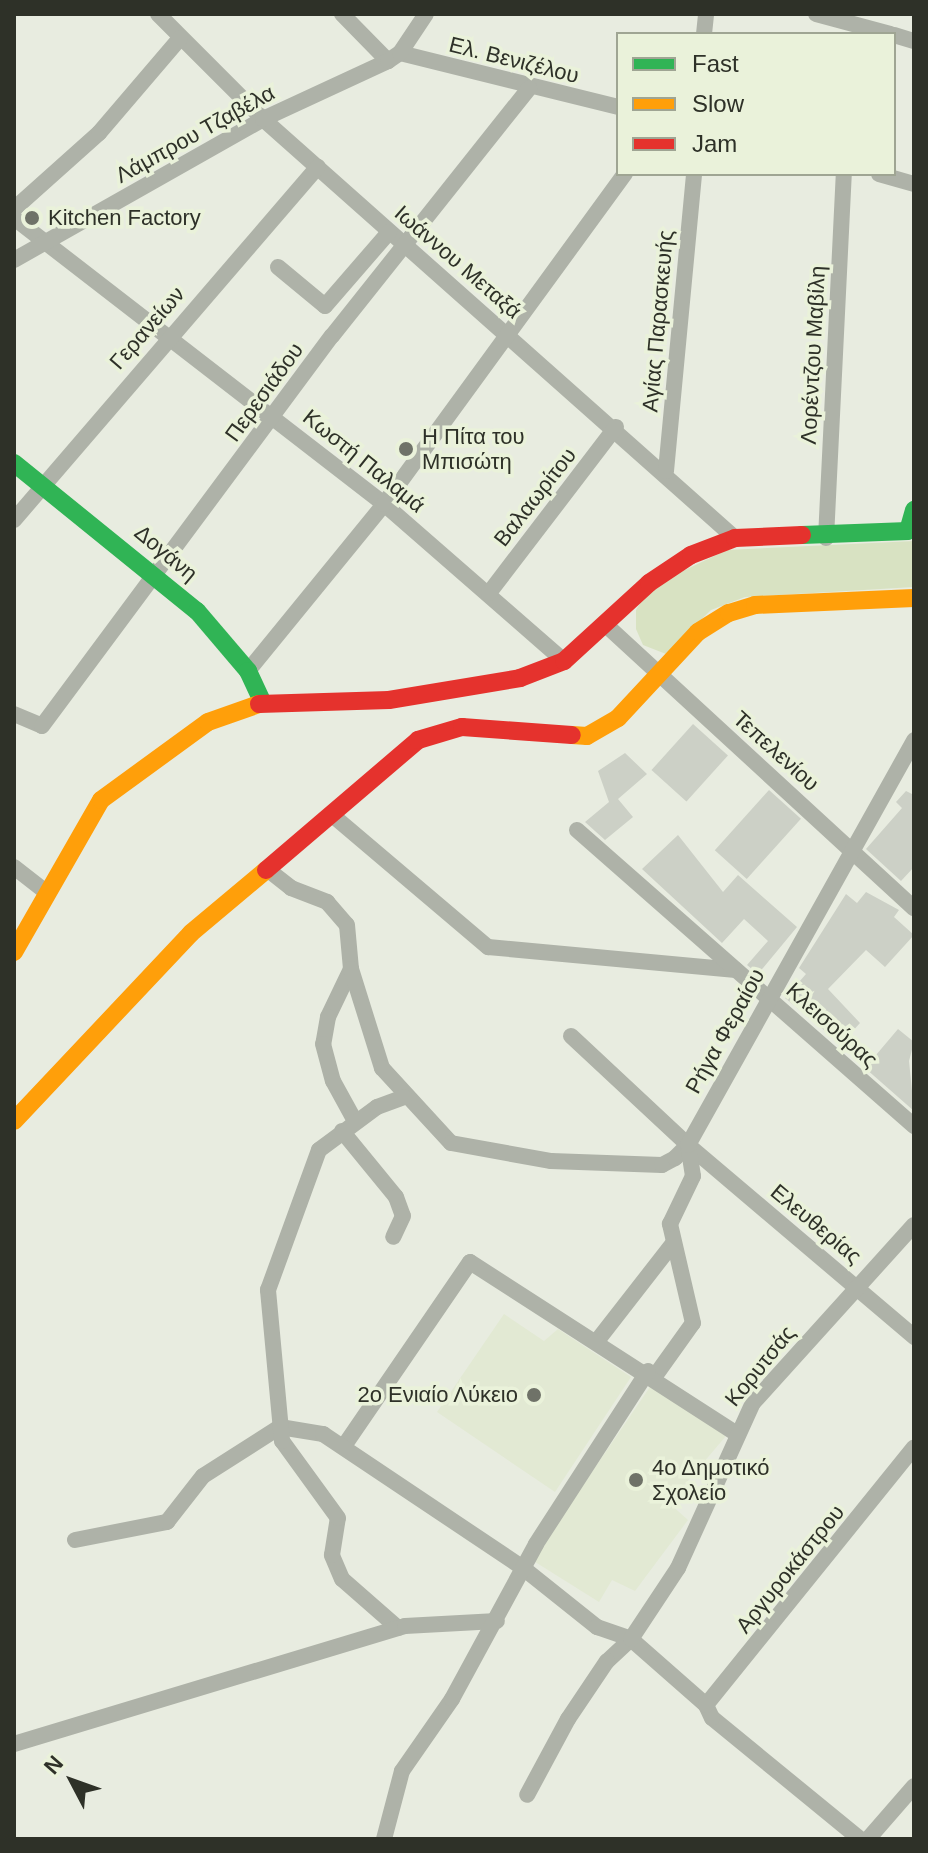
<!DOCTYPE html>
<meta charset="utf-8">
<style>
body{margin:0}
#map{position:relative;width:928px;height:1853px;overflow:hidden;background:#e8ece0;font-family:Helvetica,sans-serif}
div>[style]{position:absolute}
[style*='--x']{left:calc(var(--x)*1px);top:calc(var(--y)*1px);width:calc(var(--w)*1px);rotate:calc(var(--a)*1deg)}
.built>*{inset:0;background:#e2e9d3}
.green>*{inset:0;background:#d8e2c2}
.building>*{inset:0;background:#ccd0c6;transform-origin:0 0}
.street>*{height:16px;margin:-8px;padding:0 8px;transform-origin:8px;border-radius:8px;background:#aeb2a8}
.fast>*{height:18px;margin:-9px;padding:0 9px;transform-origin:9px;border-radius:9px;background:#30b455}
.slow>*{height:18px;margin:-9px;padding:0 9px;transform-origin:9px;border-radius:9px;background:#ff9f0a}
.jam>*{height:18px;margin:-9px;padding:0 9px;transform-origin:9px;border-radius:9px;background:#e5322d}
.dots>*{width:22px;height:22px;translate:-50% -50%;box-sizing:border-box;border:4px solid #eaf2da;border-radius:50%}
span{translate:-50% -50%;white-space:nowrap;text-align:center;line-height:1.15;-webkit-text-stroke:7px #eaf2da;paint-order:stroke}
.street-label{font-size:22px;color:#2e3128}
.poi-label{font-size:22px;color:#2e3128}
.left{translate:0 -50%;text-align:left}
.right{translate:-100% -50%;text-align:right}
.frame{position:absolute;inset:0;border:16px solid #2e3128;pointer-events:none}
.legend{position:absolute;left:616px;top:32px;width:280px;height:144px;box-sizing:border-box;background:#eaf2da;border:2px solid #9fa593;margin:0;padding:10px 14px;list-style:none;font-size:24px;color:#2e3128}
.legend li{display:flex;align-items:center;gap:16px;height:40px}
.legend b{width:40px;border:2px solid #9fa593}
.north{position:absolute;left:32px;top:1741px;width:80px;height:80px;-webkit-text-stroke:6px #eaf2da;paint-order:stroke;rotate:311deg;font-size:22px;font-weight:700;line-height:32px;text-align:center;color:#2e3128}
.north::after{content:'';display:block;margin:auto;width:28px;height:36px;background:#2e3128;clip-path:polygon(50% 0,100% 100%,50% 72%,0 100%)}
</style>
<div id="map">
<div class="built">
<div style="clip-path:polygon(504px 1314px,544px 1341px,558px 1329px,631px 1377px,555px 1492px,437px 1412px)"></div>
<div style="clip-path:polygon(652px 1384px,726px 1436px,669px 1503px,688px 1520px,635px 1591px,612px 1580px,599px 1602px,532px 1560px)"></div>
</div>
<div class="green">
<div style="clip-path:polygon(914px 541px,914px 587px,745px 597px,711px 610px,666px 654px,643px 645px,636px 629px,636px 610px,651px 586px,727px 550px)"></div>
</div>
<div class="building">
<div style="left:693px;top:724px;width:47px;height:62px;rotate:42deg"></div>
<div style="clip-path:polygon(625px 753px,647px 774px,618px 799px,633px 817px,605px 840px,585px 822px,609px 802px,598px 771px)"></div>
<div style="left:769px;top:790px;width:43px;height:81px;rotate:42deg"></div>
<div style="clip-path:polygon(906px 791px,914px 795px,914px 867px,901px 881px,866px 849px,902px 808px,896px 802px)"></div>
<div style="clip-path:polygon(678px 835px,723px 892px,738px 875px,797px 927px,758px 974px,747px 965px,768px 941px,744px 919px,722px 943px,642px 869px)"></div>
<div style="clip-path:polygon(866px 892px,899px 910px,894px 917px,914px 935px,885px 967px,866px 950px,828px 989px,860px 1023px,841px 1044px,785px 998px,806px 974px,799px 968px,846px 894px,857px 903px)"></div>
<div style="clip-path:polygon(898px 1029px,914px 1042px,909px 1061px,914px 1111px,865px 1068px)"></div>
</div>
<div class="street">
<div style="--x:158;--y:14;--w:148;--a:45"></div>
<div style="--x:263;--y:119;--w:631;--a:41.6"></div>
<div style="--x:342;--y:14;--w:66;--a:45.6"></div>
<div style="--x:816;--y:14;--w:77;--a:15.1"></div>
<div style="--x:704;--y:34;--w:20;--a:-84"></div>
<div style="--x:894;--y:35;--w:21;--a:17"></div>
<div style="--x:400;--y:53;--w:225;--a:13.9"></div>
<div style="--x:879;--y:174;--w:36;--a:16"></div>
<div style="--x:14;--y:209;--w:114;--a:-41.8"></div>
<div style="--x:99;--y:133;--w:125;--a:-49.5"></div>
<div style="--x:14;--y:218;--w:468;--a:37.7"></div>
<div style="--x:384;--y:504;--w:239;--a:41.1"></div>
<div style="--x:14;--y:260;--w:286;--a:-29.5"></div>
<div style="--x:263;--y:119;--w:138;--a:-24.9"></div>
<div style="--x:388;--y:61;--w:14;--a:-34"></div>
<div style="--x:400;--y:53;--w:47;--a:-56.3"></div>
<div style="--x:278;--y:267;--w:61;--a:39.7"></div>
<div style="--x:325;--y:306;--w:98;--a:-49.1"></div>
<div style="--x:666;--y:471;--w:298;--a:-84.6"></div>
<div style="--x:14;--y:520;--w:466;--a:-49.3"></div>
<div style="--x:826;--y:538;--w:364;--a:-87.2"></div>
<div style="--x:489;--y:593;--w:209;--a:-52.6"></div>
<div style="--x:607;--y:626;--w:417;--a:42.6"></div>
<div style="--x:248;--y:671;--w:215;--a:-50.8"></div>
<div style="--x:384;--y:504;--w:409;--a:-53.9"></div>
<div style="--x:14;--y:714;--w:30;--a:23"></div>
<div style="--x:42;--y:726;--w:486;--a:-53.4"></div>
<div style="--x:332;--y:336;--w:317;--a:-51.5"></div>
<div style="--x:331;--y:814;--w:206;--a:40.3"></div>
<div style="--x:488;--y:947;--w:249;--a:5.3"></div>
<div style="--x:577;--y:830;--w:449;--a:41.3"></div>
<div style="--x:14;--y:867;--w:39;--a:38"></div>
<div style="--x:267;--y:869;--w:31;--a:38"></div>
<div style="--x:291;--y:888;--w:39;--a:21"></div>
<div style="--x:327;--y:902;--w:30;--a:49"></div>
<div style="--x:347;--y:925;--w:44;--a:84.8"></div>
<div style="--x:351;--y:969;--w:53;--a:115.6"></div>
<div style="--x:328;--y:1017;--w:27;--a:100"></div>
<div style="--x:323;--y:1044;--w:38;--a:75"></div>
<div style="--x:333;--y:1081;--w:46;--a:61.2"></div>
<div style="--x:351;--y:969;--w:104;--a:72.6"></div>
<div style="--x:382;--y:1068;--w:102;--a:47.4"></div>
<div style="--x:451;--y:1143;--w:102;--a:10.2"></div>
<div style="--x:551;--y:1161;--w:111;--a:2.1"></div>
<div style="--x:662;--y:1165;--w:15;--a:-28"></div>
<div style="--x:675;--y:1158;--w:18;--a:-45"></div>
<div style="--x:688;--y:1145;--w:160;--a:-137"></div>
<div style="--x:342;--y:1131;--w:85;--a:50.7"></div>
<div style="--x:396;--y:1197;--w:20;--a:70"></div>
<div style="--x:403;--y:1216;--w:23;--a:115"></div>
<div style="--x:688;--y:1145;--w:297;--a:40.3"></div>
<div style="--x:597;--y:1341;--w:125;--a:-52.1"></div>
<div style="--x:655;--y:1376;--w:65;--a:-54.4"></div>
<div style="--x:693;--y:1323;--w:102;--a:-103.1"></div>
<div style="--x:670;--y:1224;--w:53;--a:-64.4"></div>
<div style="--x:693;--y:1176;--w:31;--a:-99"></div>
<div style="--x:688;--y:1145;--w:464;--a:-60.8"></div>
<div style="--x:344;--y:1446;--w:223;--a:-55.6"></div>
<div style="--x:470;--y:1262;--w:318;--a:32.8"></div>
<div style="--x:75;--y:1540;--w:94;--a:-11.1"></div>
<div style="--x:167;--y:1522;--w:58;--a:-52"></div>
<div style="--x:203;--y:1476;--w:91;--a:-32.5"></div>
<div style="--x:280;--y:1427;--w:44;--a:9.2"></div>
<div style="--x:323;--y:1434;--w:241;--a:33.8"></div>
<div style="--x:523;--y:1568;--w:95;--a:38.6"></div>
<div style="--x:597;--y:1627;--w:36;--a:19"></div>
<div style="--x:631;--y:1639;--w:33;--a:137"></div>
<div style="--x:607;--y:1661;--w:70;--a:123.9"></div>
<div style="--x:568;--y:1719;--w:86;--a:118.3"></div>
<div style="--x:398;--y:1628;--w:74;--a:-138.8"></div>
<div style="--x:342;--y:1579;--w:26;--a:-113"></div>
<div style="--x:332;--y:1555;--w:37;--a:-81"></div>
<div style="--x:338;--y:1518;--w:95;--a:-126"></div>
<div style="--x:282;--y:1441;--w:152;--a:-95.3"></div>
<div style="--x:268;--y:1290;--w:149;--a:-70"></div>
<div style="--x:319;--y:1150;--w:72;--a:-36.6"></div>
<div style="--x:377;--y:1107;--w:29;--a:-20"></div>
<div style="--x:706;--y:1705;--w:100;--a:-138.7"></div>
<div style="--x:631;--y:1639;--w:85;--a:-56.5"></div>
<div style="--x:678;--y:1568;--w:181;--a:-65.6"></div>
<div style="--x:753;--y:1403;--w:240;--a:-47.9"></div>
<div style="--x:14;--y:1744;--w:408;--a:-16.8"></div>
<div style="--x:405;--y:1626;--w:92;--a:-3.1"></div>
<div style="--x:384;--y:1839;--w:70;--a:-75.2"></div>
<div style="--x:402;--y:1771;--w:88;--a:-55.2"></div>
<div style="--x:452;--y:1699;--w:176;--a:-61.5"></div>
<div style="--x:536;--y:1544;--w:206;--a:-57.1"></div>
<div style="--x:860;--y:1839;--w:191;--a:-140.7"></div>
<div style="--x:712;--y:1718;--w:14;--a:-115"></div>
<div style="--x:706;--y:1705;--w:331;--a:-51.1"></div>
<div style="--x:868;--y:1839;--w:70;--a:-49"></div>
</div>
<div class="fast">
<div style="--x:14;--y:463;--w:235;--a:39"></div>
<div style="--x:197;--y:611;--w:79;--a:49.6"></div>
<div style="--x:248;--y:671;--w:35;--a:65"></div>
<div style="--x:802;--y:535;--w:106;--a:-2.2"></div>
<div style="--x:908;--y:531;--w:22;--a:-74"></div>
</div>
<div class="slow">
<div style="--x:572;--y:735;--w:15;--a:4"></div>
<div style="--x:587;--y:736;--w:36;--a:-30"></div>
<div style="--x:618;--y:718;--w:117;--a:-47.1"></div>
<div style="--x:698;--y:632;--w:36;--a:-32"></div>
<div style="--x:729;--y:613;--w:27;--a:-17"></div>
<div style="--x:755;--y:605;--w:159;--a:-2.5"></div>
<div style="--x:14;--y:952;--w:175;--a:-60.2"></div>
<div style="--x:101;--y:800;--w:132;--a:-36.1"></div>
<div style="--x:208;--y:722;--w:54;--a:-19.4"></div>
<div style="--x:14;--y:1121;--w:258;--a:-46.7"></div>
<div style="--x:191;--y:933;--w:98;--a:-40"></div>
</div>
<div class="jam">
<div style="--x:259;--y:704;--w:130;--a:-1.8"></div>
<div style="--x:389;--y:700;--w:133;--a:-9.5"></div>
<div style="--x:520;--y:678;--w:47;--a:-21.1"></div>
<div style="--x:564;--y:661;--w:115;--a:-42.5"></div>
<div style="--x:649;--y:583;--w:50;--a:-33.7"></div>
<div style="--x:691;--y:555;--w:47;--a:-21.1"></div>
<div style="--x:735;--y:538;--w:67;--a:-2.6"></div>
<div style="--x:266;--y:870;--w:200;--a:-40.5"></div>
<div style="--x:418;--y:740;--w:46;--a:-16.5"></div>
<div style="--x:462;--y:727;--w:110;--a:4.2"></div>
</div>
<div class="dots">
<div style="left:32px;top:218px;background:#6f7268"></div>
<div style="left:406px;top:449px;background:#6f7268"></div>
<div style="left:534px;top:1395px;background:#6f7268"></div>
<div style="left:636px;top:1480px;background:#6f7268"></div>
</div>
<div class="street-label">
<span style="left:514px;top:60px;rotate:14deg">Ελ. Βενιζέλου</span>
<span style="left:195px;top:134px;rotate:-29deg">Λάμπρου Τζαβέλα</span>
<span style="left:458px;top:262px;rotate:41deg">Ιωάννου Μεταξά</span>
<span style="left:658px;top:321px;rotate:-85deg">Αγίας Παρασκευής</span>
<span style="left:147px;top:328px;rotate:-49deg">Γερανείων</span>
<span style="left:813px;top:355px;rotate:-87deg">Λορέντζου Μαβίλη</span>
<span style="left:264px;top:392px;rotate:-54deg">Περεσιάδου</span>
<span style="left:364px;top:461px;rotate:39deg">Κωστή Παλαμά</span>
<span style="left:535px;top:497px;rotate:-52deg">Βαλαωρίτου</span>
<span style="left:166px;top:553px;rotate:40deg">Δογάνη</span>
<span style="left:776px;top:751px;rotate:42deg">Τεπελενίου</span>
<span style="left:832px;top:1025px;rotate:42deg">Κλεισούρας</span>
<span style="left:725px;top:1031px;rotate:-61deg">Ρήγα Φεραίου</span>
<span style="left:816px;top:1224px;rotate:40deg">Ελευθερίας</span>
<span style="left:760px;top:1366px;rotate:-51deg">Κορυτσάς</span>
<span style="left:790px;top:1569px;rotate:-51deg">Αργυροκάστρου</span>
</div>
<div class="poi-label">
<span class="left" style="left:48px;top:218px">Kitchen Factory</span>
<span class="left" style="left:422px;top:449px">Η Πίτα του<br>Μπισώτη</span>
<span class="right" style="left:518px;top:1395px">2ο Ενιαίο Λύκειο</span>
<span class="left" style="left:652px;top:1480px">4ο Δημοτικό<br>Σχολείο</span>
</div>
<div class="frame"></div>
<ul class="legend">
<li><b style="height:10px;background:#30b455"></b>Fast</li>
<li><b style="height:10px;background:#ff9f0a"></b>Slow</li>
<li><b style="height:10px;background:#e5322d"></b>Jam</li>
</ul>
<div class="north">N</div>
</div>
